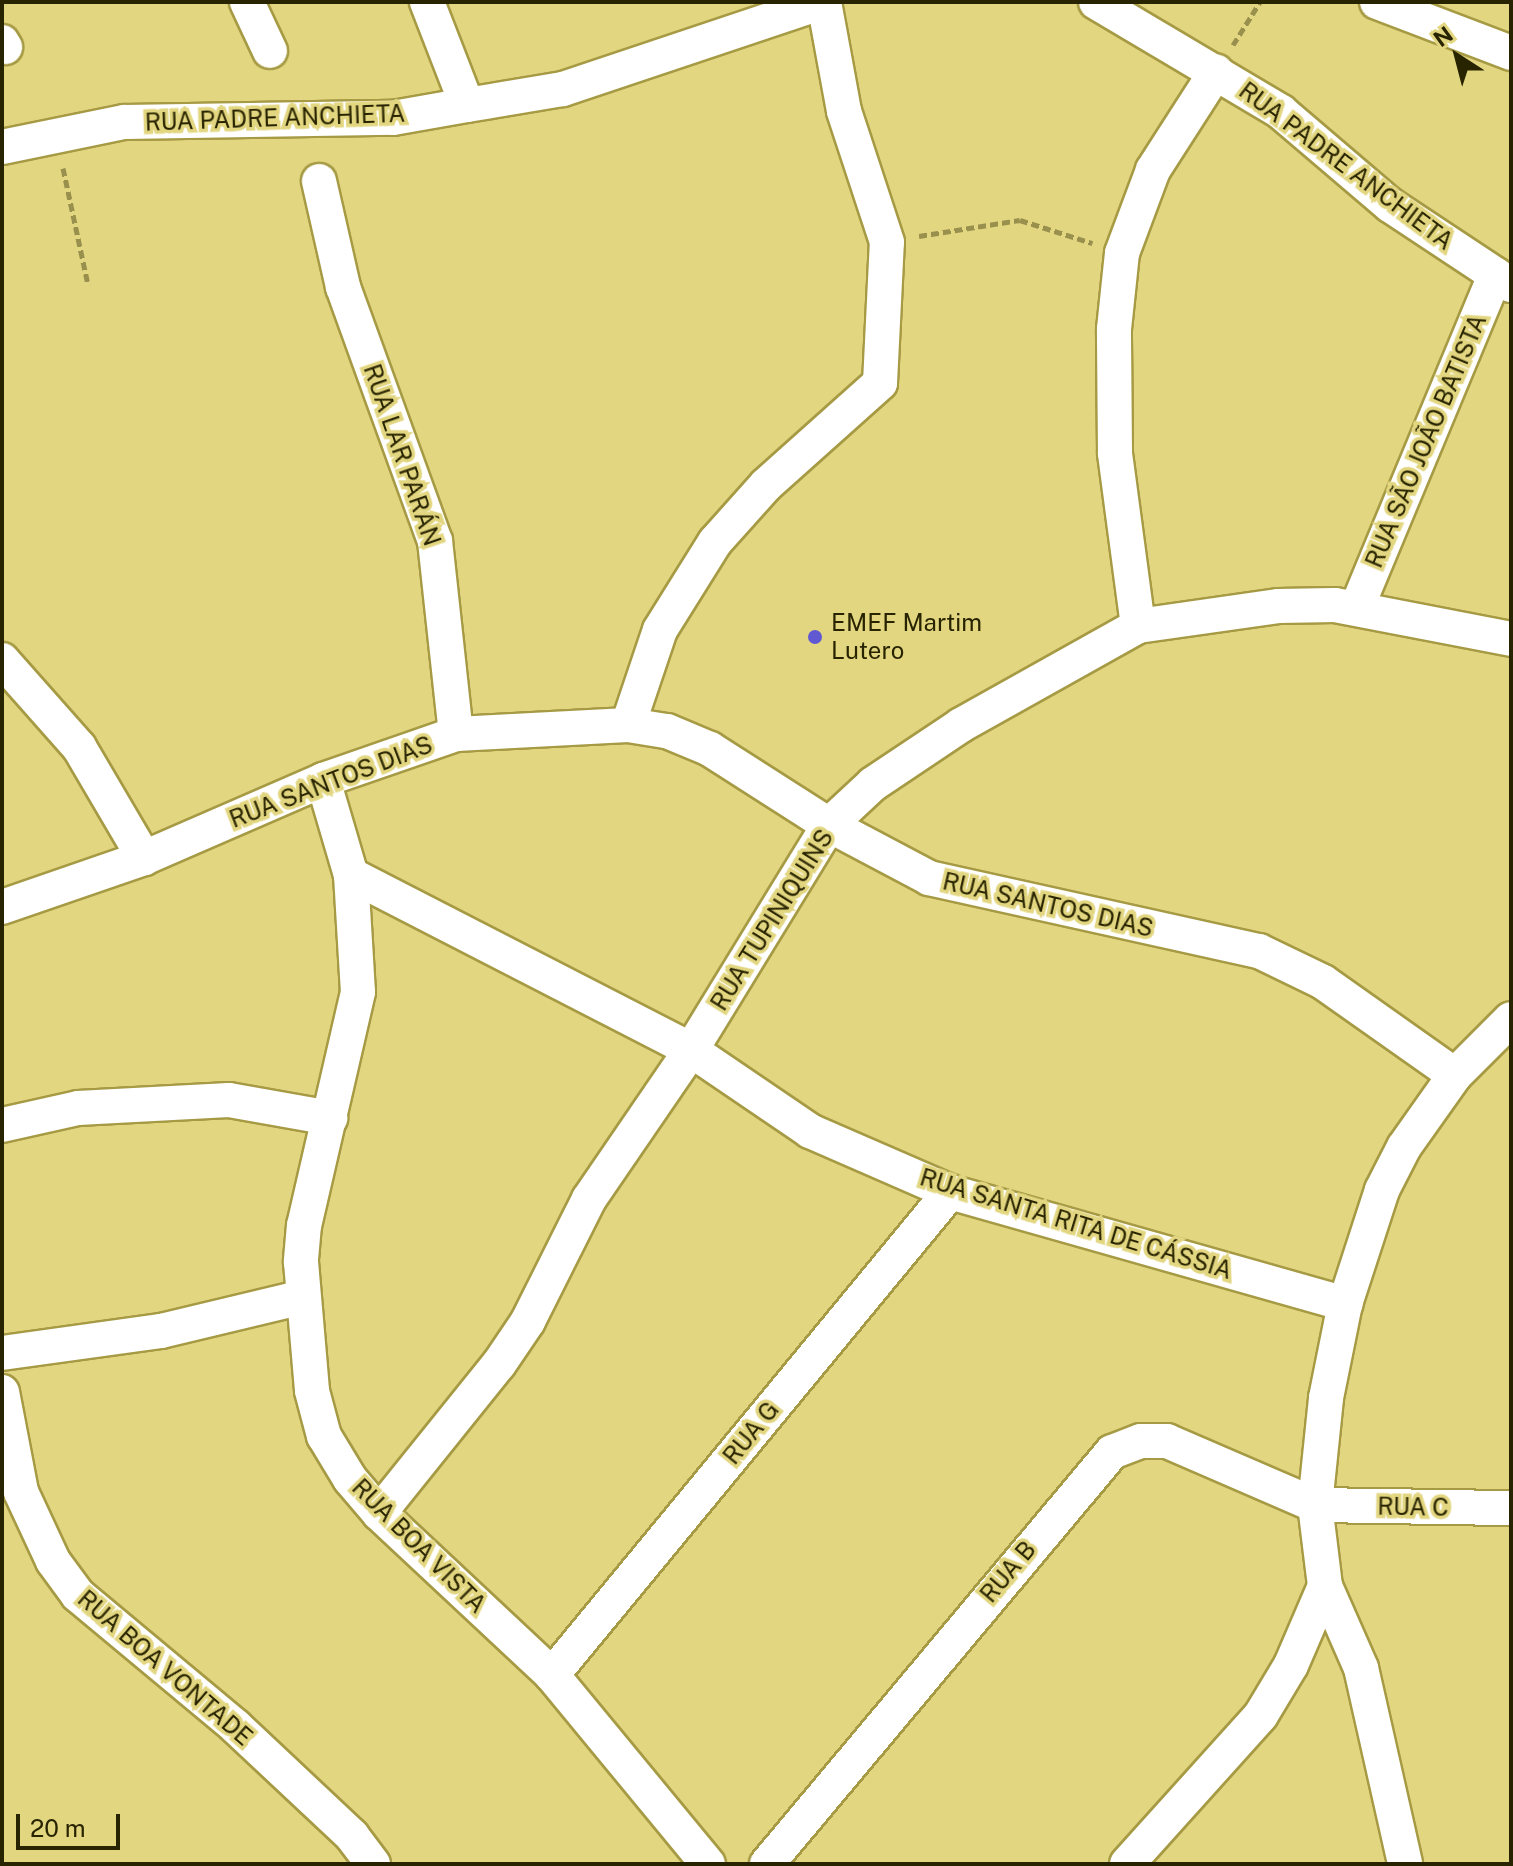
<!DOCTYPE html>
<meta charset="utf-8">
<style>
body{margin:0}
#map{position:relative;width:1513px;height:1866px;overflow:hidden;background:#e2d680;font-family:"Public Sans",sans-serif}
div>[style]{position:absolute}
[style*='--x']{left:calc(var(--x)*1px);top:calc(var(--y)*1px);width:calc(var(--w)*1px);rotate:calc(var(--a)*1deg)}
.path>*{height:5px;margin-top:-2.5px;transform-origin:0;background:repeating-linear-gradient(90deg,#99904e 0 8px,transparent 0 12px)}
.roads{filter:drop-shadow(2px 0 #a69a44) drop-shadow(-2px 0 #a69a44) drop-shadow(0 2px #a69a44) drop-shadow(0 -2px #a69a44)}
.minor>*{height:34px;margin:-17px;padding:0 17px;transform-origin:17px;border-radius:17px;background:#fff}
.dots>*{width:22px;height:22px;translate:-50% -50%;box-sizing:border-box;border:4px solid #e2d680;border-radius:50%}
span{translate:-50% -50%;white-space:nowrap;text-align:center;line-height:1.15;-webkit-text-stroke:7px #e2d680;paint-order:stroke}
.street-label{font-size:24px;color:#292400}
.poi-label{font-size:24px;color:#292400}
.left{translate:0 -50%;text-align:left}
.frame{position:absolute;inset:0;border:4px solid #292400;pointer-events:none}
.north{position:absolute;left:1417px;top:16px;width:80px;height:80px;-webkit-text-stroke:6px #e2d680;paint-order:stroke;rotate:324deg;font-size:22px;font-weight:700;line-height:32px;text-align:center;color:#292400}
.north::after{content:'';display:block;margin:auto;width:28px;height:36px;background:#292400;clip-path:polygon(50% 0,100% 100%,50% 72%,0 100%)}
.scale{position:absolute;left:16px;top:1814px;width:104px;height:36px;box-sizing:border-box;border:4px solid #292400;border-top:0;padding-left:10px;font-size:24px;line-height:28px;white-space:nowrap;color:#292400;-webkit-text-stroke:6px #e2d680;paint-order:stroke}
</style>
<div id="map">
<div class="path">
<div style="--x:1233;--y:45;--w:51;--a:-57.9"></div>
<div style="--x:63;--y:168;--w:120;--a:77.9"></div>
<div style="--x:919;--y:236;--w:102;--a:-9"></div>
<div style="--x:1020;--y:220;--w:76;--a:17.7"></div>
</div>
<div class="roads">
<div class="minor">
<div style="--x:247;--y:2;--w:54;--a:64.9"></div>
<div style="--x:427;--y:2;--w:110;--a:68.8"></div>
<div style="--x:1096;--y:2;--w:215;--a:30.7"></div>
<div style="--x:1281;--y:112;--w:143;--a:40.5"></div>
<div style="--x:1390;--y:205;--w:145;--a:33.5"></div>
<div style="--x:1377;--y:2;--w:143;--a:20.8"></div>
<div style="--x:2;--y:42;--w:6;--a:59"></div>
<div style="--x:2;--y:147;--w:125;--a:-11.6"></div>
<div style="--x:124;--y:122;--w:269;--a:-0.9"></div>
<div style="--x:393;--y:118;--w:75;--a:-10"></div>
<div style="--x:467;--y:105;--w:97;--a:-9.5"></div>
<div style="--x:563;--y:89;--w:274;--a:-18.5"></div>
<div style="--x:319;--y:181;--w:109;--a:77.2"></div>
<div style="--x:343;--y:287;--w:270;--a:70.1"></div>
<div style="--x:435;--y:541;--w:194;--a:83.8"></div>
<div style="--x:1357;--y:607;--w:360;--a:-67.4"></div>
<div style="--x:1138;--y:626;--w:175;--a:-97.6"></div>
<div style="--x:1115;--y:453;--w:124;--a:-90.5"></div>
<div style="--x:1114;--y:329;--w:76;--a:-84"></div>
<div style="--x:1122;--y:253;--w:89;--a:-69.5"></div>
<div style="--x:1153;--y:170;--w:117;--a:-57.3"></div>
<div style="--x:2;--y:660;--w:116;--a:48.5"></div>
<div style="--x:79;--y:747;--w:129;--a:59.6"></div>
<div style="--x:628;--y:725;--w:100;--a:-71.4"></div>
<div style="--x:660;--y:630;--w:104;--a:-58"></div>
<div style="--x:715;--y:542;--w:76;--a:-48.2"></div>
<div style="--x:766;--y:485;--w:153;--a:-41.8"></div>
<div style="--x:880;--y:383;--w:141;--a:-87.2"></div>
<div style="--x:887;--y:242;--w:138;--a:-108.2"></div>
<div style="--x:844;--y:111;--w:111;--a:-100.4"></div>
<div style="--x:323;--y:780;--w:99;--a:73.6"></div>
<div style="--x:351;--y:875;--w:117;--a:86.6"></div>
<div style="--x:358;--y:992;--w:239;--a:103"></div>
<div style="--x:304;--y:1225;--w:37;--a:95"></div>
<div style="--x:301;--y:1262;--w:129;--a:85.1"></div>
<div style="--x:312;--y:1391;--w:47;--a:75.1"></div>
<div style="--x:324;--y:1436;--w:50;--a:58.8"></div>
<div style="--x:350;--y:1479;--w:45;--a:49.5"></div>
<div style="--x:379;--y:1513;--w:237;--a:43.1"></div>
<div style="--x:552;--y:1675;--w:245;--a:50.5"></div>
<div style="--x:351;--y:875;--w:382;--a:27.2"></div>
<div style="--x:691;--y:1050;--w:144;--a:34.2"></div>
<div style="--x:810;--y:1131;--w:153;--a:23.5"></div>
<div style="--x:950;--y:1192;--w:411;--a:15.8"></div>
<div style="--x:2;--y:907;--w:150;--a:-19"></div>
<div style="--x:144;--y:858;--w:195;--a:-23.5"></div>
<div style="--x:323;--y:780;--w:141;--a:-19.1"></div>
<div style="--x:456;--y:734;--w:172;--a:-3"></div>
<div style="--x:628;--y:725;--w:39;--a:9"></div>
<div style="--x:667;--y:731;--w:47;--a:22.7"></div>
<div style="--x:710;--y:749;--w:141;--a:32.6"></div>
<div style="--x:829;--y:825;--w:113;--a:27.9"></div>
<div style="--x:929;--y:878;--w:338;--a:12.5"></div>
<div style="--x:1259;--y:951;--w:71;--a:25.8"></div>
<div style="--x:1323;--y:982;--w:161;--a:35.2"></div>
<div style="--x:2;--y:1125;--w:78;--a:-12.6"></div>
<div style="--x:78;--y:1108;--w:151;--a:-3"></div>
<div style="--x:229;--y:1100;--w:103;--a:10.1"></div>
<div style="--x:2;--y:1353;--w:161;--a:-7.9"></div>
<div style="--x:161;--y:1331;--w:146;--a:-13.5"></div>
<div style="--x:2;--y:1392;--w:102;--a:79.2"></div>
<div style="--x:21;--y:1492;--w:76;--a:65.1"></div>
<div style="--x:53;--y:1561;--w:42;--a:53.7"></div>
<div style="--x:78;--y:1595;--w:204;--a:39.8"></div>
<div style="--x:235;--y:1726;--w:161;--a:43.2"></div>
<div style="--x:352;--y:1836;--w:35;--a:53"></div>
<div style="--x:379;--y:1513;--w:191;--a:-51.2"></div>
<div style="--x:499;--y:1364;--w:52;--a:-56"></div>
<div style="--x:528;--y:1321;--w:136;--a:-63.4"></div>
<div style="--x:589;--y:1199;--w:181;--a:-55.6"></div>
<div style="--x:691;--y:1050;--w:264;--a:-58.5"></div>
<div style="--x:829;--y:825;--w:60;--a:-43"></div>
<div style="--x:873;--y:784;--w:106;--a:-33.8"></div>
<div style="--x:961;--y:725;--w:203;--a:-29.2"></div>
<div style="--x:1138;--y:626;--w:141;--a:-8.1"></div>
<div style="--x:1278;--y:606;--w:57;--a:-1"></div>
<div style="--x:1335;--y:605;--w:179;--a:10.9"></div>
<div style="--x:1325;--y:1586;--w:90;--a:66.3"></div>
<div style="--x:1361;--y:1668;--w:201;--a:77.3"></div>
<div style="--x:552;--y:1675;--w:626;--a:-50.51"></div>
<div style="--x:767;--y:1864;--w:537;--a:-50.06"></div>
<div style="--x:1112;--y:1452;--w:31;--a:-21"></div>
<div style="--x:1141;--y:1441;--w:26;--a:0"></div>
<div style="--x:1167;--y:1441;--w:161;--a:23.4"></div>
<div style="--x:1315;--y:1505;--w:196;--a:0.9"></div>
<div style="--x:1127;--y:1864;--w:200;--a:-48"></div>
<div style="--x:1261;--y:1715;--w:58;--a:-59"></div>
<div style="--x:1291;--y:1665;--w:86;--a:-66.7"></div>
<div style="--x:1325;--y:1586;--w:82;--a:-97"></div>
<div style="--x:1315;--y:1505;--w:108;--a:-84.1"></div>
<div style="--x:1326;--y:1398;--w:96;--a:-78.6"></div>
<div style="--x:1345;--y:1304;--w:120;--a:-72"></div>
<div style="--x:1382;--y:1190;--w:48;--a:-62.9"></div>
<div style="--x:1404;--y:1147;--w:88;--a:-54.7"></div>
<div style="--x:1455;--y:1075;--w:79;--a:-45"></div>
</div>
</div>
<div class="dots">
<div style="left:815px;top:637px;background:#6159d2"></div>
</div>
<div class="street-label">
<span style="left:275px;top:118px;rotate:-2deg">RUA PADRE ANCHIETA</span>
<span style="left:1346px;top:166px;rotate:37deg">RUA PADRE ANCHIETA</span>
<span style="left:1426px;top:441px;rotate:-67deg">RUA SÃO JOÃO BATISTA</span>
<span style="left:402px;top:455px;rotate:71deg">RUA LAR PARÁN</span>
<span style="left:331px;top:782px;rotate:-21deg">RUA SANTOS DIAS</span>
<span style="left:1048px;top:905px;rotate:13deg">RUA SANTOS DIAS</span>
<span style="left:772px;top:920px;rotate:-58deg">RUA TUPINIQUINS</span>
<span style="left:1076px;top:1224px;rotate:17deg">RUA SANTA RITA DE CÁSSIA</span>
<span style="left:751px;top:1433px;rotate:-51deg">RUA G</span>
<span style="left:1413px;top:1507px;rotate:1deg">RUA C</span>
<span style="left:419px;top:1546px;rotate:45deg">RUA BOA VISTA</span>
<span style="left:1008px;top:1572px;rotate:-50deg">RUA B</span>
<span style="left:165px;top:1668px;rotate:41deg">RUA BOA VONTADE</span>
</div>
<div class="poi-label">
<span class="left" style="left:831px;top:637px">EMEF Martim<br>Lutero</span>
</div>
<div class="frame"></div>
<div class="north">N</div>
<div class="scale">20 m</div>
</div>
